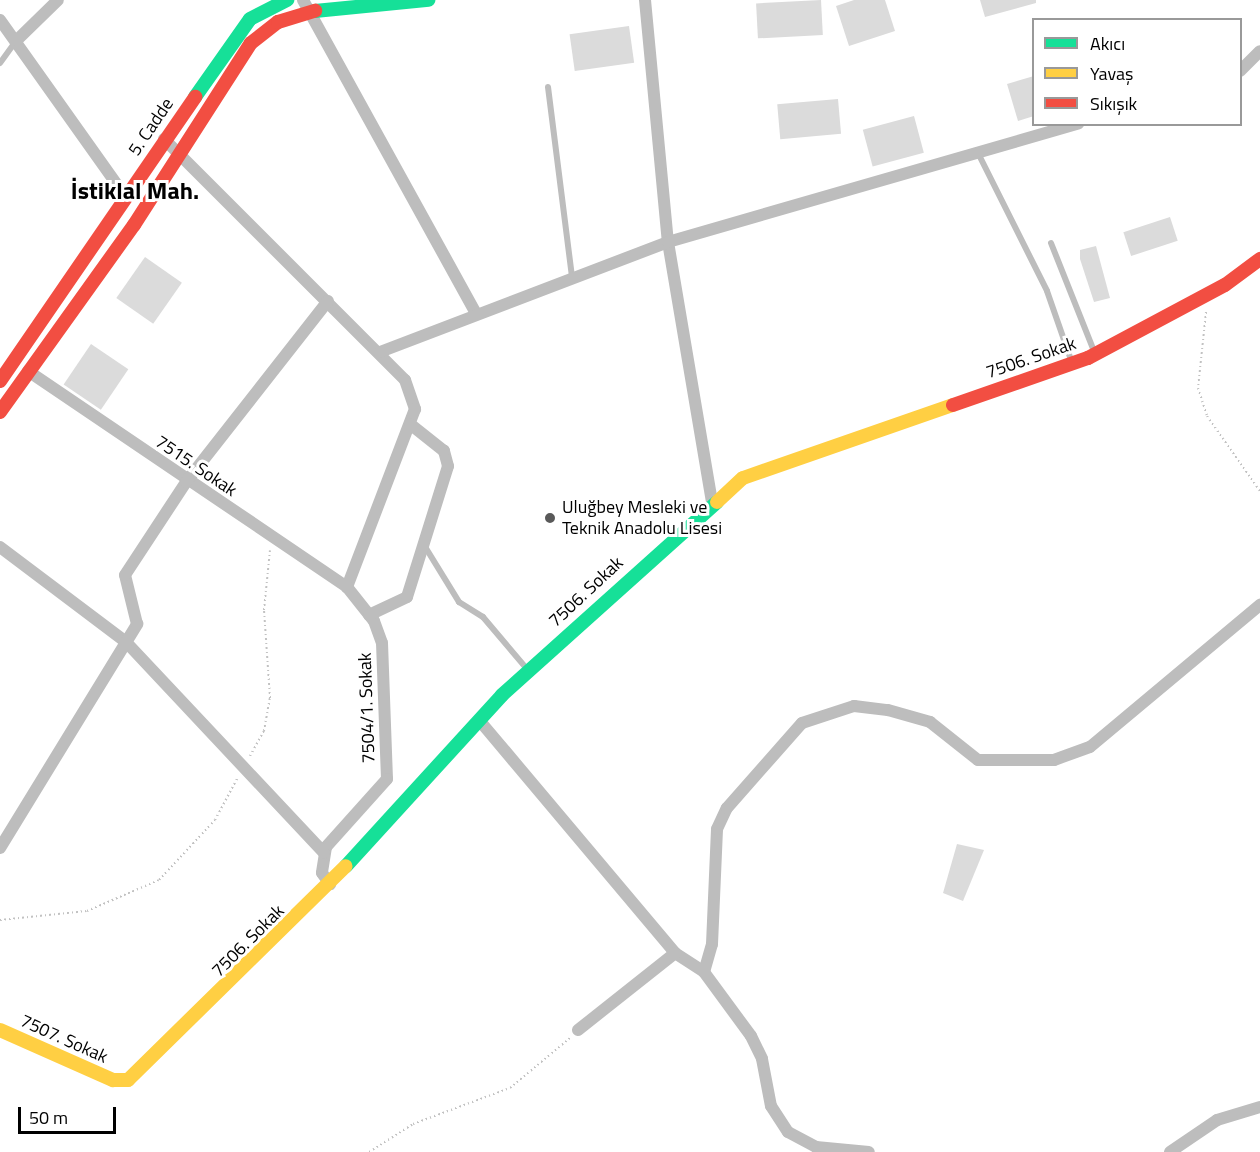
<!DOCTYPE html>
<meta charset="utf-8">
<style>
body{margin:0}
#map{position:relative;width:1260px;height:1152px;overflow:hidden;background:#fff;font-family:"Titillium Web",sans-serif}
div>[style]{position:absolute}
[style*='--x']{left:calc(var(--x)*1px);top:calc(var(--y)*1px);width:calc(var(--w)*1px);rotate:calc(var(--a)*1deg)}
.building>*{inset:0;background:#dbdbdb;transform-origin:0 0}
.path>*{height:2px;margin-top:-1px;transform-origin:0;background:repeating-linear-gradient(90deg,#c2c2c2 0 1.5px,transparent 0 4.5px)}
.lane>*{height:6px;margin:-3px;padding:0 3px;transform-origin:3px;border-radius:3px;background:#bdbdbd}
.street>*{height:12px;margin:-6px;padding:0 6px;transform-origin:6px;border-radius:6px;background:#bdbdbd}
.fast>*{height:14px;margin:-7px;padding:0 7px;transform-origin:7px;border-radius:7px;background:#16e098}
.slow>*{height:14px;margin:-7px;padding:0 7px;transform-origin:7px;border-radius:7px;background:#ffcf43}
.jam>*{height:14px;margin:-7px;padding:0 7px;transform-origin:7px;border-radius:7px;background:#f24e42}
.dots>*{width:16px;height:16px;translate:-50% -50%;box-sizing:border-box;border:3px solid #fff;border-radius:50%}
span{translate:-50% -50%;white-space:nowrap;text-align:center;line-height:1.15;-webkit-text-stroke:6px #fff;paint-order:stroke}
.street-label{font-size:18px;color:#000}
.poi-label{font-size:18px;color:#000}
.left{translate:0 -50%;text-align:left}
.district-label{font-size:24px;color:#000;font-weight:700}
.legend{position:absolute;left:1032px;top:18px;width:210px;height:108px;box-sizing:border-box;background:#fff;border:2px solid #999;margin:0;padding:8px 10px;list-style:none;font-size:18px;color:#000}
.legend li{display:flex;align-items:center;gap:12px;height:30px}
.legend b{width:30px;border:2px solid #999}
.scale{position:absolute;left:18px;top:1107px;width:98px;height:27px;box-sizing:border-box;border:3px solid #000;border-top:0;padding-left:8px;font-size:18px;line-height:21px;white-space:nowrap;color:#000;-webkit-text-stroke:4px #fff;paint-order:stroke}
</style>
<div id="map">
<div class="building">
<div style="left:821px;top:0;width:35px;height:65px;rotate:87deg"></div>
<div style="clip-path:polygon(854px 0,885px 0,895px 31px,849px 46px,836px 6px)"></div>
<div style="clip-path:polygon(980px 0,1036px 0,1036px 3px,985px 17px)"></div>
<div style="left:629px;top:26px;width:37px;height:60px;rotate:82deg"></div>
<div style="clip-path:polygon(1034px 76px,1034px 116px,1018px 121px,1007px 84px)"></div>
<div style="left:838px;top:99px;width:35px;height:61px;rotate:85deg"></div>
<div style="left:914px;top:116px;width:38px;height:53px;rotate:75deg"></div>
<div style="left:1170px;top:217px;width:25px;height:49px;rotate:72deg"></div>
<div style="clip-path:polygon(1096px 246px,1110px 298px,1094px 302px,1080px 259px,1080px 250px)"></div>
<div style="left:145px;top:257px;width:45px;height:50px;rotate:35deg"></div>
<div style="left:91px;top:344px;width:45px;height:49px;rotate:34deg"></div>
<div style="clip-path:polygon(957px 844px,984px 850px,963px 901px,943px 893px)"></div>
</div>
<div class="path">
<div style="--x:1206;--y:312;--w:76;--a:96"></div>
<div style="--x:1198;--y:388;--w:29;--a:72"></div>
<div style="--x:1207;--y:416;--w:92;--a:54.8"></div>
<div style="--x:250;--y:756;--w:29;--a:-61"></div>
<div style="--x:264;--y:731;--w:34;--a:-80"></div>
<div style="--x:270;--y:698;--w:88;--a:-93.9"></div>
<div style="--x:264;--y:610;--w:60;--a:-84.3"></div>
<div style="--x:0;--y:920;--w:87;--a:-5.9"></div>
<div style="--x:87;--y:911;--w:78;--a:-23.3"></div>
<div style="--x:159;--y:880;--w:82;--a:-47"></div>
<div style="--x:215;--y:820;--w:47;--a:-61.8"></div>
<div style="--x:369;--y:1152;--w:52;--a:-32.5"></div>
<div style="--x:413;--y:1124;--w:103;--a:-20.4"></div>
<div style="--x:510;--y:1088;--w:78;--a:-39.8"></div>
</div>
<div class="lane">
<div style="--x:0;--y:63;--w:29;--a:-54"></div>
<div style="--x:548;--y:87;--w:192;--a:82.8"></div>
<div style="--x:978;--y:153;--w:154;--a:63.4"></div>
<div style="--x:1047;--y:291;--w:73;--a:70.8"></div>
<div style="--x:1051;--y:243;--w:116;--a:68.3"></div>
<div style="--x:424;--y:545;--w:67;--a:58.4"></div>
<div style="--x:459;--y:602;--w:28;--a:32"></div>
<div style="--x:483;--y:617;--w:68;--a:49.8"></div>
</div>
<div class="street">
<div style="--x:303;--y:0;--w:355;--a:61.1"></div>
<div style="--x:645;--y:0;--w:243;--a:84.6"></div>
<div style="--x:668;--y:242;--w:264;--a:80.4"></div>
<div style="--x:0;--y:20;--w:217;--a:54.6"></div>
<div style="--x:17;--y:40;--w:57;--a:-44.3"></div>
<div style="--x:1240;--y:71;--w:28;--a:-45"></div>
<div style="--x:164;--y:139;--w:341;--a:45"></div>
<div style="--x:405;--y:380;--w:31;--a:71"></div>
<div style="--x:415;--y:409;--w:191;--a:110.9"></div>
<div style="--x:380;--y:352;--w:308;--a:-20.9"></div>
<div style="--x:668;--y:242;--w:427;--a:-16.1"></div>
<div style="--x:28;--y:371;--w:385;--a:34.1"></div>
<div style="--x:347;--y:587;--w:43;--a:51.5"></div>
<div style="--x:374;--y:621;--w:23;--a:70"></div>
<div style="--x:382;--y:643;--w:136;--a:87.9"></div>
<div style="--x:387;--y:779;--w:91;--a:131.9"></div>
<div style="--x:326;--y:847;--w:26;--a:99"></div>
<div style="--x:322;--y:873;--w:14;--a:54"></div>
<div style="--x:0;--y:547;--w:158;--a:37"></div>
<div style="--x:126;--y:642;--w:289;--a:46.8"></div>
<div style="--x:369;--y:615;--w:42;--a:-25.3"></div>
<div style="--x:407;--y:597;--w:137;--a:-72.6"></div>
<div style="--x:448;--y:466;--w:16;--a:-105"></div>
<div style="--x:444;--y:451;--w:43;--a:-141.5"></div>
<div style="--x:479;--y:720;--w:304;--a:49.9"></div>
<div style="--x:675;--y:953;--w:35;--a:33"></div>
<div style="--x:704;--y:972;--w:79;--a:53.7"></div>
<div style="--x:751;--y:1036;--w:25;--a:64"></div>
<div style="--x:762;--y:1059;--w:48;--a:79.2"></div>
<div style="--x:771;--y:1106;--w:31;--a:57"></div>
<div style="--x:788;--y:1132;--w:32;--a:28"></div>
<div style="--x:816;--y:1147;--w:53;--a:5.4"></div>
<div style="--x:0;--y:848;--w:263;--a:-58.5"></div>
<div style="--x:137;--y:624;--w:50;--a:-103.8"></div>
<div style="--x:125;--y:575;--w:111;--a:-56.7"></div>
<div style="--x:186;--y:482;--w:230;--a:-51.9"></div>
<div style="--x:704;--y:972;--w:29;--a:-74"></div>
<div style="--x:712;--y:944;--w:115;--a:-87.5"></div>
<div style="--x:717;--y:829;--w:23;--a:-65"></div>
<div style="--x:727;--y:808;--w:113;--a:-48.6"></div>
<div style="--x:802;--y:723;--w:55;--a:-18.1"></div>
<div style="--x:854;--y:706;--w:34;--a:7"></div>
<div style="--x:888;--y:710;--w:44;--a:15.9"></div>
<div style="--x:930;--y:722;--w:61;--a:38.4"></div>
<div style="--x:978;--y:760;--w:76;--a:0"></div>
<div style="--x:1054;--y:760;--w:38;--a:-20"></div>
<div style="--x:1090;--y:747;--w:222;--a:-39.9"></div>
<div style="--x:578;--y:1030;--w:124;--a:-38.4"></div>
<div style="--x:1170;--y:1152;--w:57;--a:-34.2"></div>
<div style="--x:1217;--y:1120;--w:45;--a:-16.8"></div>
</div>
<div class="fast">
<div style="--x:315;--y:11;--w:114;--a:-5.6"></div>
<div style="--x:195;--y:97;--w:95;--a:-54.8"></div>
<div style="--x:250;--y:19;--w:42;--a:-27.2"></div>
<div style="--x:346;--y:866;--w:231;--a:-47.6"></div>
<div style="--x:502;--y:695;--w:289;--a:-41.9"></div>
</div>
<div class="slow">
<div style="--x:717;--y:502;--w:35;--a:-43"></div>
<div style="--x:743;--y:478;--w:222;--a:-19.2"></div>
<div style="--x:0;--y:1030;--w:124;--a:23.9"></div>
<div style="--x:113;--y:1080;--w:15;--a:0"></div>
<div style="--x:128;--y:1080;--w:305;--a:-44.5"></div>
</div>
<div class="jam">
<div style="--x:0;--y:381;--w:345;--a:-55.5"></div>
<div style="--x:953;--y:405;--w:143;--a:-19.2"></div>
<div style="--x:1088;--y:358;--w:155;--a:-28.1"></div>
<div style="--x:1225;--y:285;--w:44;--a:-36.6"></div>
<div style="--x:0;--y:412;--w:230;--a:-54.4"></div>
<div style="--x:134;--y:225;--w:216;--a:-57.3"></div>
<div style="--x:251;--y:43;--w:34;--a:-38"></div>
<div style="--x:278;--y:22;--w:39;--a:-17"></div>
</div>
<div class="dots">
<div style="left:550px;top:518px;background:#595959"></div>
</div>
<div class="street-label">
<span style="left:151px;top:127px;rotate:-56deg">5. Cadde</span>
<span style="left:1031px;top:358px;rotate:-19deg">7506. Sokak</span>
<span style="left:196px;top:466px;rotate:34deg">7515. Sokak</span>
<span style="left:586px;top:592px;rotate:-43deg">7506. Sokak</span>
<span style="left:367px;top:708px;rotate:-92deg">7504/1. Sokak</span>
<span style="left:248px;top:941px;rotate:-45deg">7506. Sokak</span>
<span style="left:64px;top:1039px;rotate:24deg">7507. Sokak</span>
</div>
<div class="poi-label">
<span class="left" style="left:562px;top:518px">Uluğbey Mesleki ve<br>Teknik Anadolu Lisesi</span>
</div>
<div class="district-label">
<span style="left:135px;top:191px">İstiklal Mah.</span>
</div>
<ul class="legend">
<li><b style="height:8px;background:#16e098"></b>Akıcı</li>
<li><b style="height:8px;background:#ffcf43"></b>Yavaş</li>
<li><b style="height:8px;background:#f24e42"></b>Sıkışık</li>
</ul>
<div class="scale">50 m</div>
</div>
